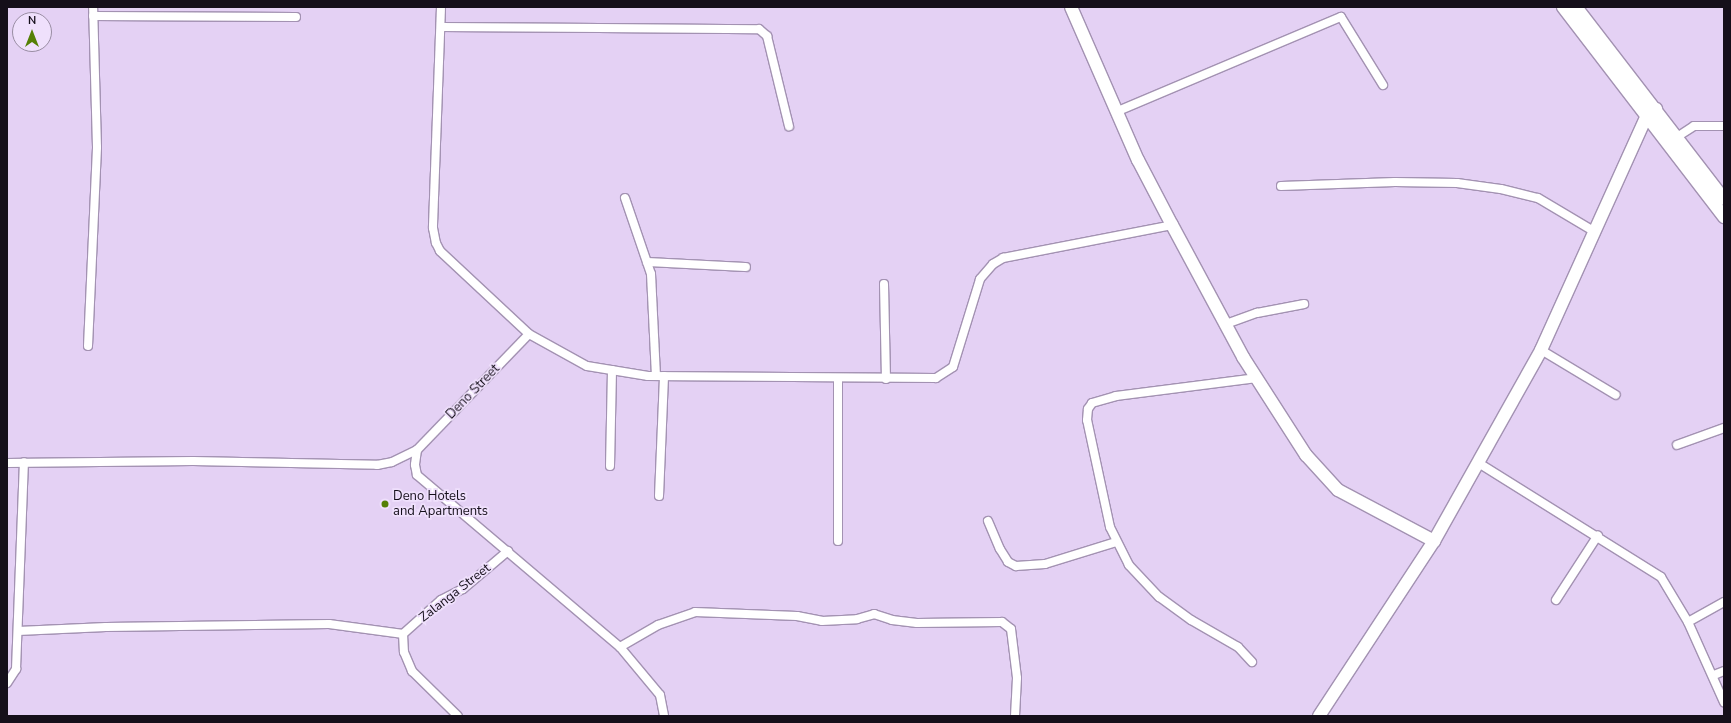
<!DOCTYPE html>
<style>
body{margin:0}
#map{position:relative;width:1731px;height:723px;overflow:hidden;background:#e4d1f4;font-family:"Nunito Sans",sans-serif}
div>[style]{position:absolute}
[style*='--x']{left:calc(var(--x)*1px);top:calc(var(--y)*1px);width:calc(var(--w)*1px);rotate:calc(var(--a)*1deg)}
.roads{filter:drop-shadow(1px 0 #a392b2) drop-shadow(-1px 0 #a392b2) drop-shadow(0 1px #a392b2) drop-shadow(0 -1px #a392b2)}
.street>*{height:8px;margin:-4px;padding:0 4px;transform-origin:4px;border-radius:4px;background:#fff}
.secondary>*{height:12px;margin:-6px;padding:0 6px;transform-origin:6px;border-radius:6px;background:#fff}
.dots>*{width:11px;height:11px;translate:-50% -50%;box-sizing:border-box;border:2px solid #efe0fc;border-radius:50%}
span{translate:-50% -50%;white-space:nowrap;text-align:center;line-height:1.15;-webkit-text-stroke:3.5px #efe0fc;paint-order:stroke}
.street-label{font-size:13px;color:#150f1a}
.poi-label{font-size:13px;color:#150f1a}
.left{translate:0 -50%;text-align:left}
.frame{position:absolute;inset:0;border:8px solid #150f1a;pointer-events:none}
.north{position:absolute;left:12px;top:12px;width:40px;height:40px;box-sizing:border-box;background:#efe0fc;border:1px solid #988ca2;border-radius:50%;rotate:0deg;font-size:11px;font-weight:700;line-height:16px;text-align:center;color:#150f1a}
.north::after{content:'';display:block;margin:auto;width:14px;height:18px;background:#558006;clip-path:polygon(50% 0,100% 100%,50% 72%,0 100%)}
</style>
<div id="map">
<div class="roads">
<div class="street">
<div style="--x:441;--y:7;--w:221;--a:92.1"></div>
<div style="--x:433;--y:228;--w:15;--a:79"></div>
<div style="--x:436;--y:243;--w:9;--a:63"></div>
<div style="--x:440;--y:251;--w:122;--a:43"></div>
<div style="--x:529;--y:334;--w:66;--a:28.9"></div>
<div style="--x:587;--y:366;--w:62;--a:9.3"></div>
<div style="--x:648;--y:376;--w:288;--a:0.4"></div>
<div style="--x:936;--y:378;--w:20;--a:-33"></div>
<div style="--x:953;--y:367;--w:92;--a:-72.9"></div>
<div style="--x:980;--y:279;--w:20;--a:-49"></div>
<div style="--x:993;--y:264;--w:12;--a:-31"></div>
<div style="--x:1003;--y:258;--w:172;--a:-11"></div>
<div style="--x:93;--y:16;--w:203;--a:0.3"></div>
<div style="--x:441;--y:27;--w:318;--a:0.4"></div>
<div style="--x:759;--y:29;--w:11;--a:41"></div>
<div style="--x:767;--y:36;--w:93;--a:76.3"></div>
<div style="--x:1118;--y:111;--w:242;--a:-22.9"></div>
<div style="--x:1341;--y:17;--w:80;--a:58.3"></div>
<div style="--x:1677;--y:137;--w:20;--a:-33"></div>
<div style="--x:1694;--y:126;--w:30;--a:0"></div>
<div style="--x:1281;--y:186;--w:114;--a:-2"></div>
<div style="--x:1395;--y:182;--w:62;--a:0.9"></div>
<div style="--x:1457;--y:183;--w:44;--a:7.8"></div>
<div style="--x:1501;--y:189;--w:38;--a:14"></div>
<div style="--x:1538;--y:198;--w:66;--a:30.8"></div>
<div style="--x:625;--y:198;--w:80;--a:71.1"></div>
<div style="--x:651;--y:274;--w:102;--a:87.2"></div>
<div style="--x:647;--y:262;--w:99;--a:2.9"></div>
<div style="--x:884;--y:284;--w:95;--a:88.8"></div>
<div style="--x:1226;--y:324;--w:33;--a:-20"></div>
<div style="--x:1257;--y:313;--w:48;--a:-10.8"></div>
<div style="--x:88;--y:346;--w:199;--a:-87.4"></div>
<div style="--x:97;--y:147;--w:140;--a:-91.6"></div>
<div style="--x:1541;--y:350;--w:87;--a:31"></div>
<div style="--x:838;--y:378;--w:163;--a:90"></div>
<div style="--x:1677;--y:445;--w:50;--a:-19.9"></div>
<div style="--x:417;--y:450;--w:15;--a:98"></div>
<div style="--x:415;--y:465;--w:10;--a:79"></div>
<div style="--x:417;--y:475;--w:266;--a:40.3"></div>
<div style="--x:620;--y:647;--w:62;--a:50.2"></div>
<div style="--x:660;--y:695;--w:21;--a:79"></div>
<div style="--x:1477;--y:462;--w:217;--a:32"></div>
<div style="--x:1661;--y:577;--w:52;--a:59"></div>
<div style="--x:1688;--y:622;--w:88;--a:65.8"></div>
<div style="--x:7;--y:463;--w:186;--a:-0.6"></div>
<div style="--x:193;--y:461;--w:184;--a:1.2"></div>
<div style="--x:377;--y:465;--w:15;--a:-11"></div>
<div style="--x:392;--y:462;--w:28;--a:-26"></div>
<div style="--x:417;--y:450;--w:161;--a:-46"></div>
<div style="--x:610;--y:466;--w:96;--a:-88.8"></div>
<div style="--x:659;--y:496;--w:120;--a:-87.6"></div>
<div style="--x:988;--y:521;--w:30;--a:67"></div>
<div style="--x:1000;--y:549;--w:15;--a:58"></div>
<div style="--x:1008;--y:562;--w:9;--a:27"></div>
<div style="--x:1016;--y:566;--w:29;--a:-4"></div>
<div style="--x:1045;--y:564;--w:74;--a:-17.2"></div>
<div style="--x:1556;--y:600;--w:77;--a:-57.1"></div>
<div style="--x:1688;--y:622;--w:41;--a:-29.1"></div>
<div style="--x:18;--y:631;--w:88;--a:-2.6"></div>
<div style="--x:106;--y:627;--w:223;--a:-0.8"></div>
<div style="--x:329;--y:624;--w:75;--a:7.7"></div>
<div style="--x:403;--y:634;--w:51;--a:-41.8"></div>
<div style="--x:441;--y:600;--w:25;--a:-27"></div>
<div style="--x:463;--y:589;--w:59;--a:-40.2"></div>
<div style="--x:403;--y:634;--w:18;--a:87"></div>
<div style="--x:404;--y:652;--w:21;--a:67"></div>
<div style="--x:412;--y:671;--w:64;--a:44.4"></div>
<div style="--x:620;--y:647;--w:44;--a:-30.1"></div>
<div style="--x:658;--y:625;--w:39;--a:-19"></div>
<div style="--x:695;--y:612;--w:102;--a:2.2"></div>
<div style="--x:797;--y:616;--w:25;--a:11"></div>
<div style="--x:822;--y:621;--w:35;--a:-3"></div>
<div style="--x:857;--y:619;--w:18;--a:-16"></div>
<div style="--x:874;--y:614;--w:19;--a:18"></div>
<div style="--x:892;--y:620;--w:25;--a:7"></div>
<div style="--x:917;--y:623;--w:85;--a:-0.7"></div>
<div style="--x:1002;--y:622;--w:11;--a:38"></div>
<div style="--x:1011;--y:629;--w:49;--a:83"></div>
<div style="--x:1017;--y:678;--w:38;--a:93"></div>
<div style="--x:1252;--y:662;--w:21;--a:-133"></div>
<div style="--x:1238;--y:647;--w:54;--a:-150.1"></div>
<div style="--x:1191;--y:620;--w:39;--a:-144"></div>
<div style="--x:1159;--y:597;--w:44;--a:-133.2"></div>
<div style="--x:1129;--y:565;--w:42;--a:-116.6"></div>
<div style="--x:1110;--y:527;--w:109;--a:-102.1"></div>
<div style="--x:1087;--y:420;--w:11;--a:-85"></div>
<div style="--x:1088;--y:409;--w:7;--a:-56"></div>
<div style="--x:1092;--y:403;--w:25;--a:-16"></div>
<div style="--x:1116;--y:396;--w:142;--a:-7.3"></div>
<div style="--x:1714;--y:675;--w:11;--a:-22"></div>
<div style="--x:7;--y:683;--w:17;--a:-57"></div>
<div style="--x:16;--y:669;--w:207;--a:-87.8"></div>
</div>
<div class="secondary">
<div style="--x:1071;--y:7;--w:167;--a:66.4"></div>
<div style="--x:1138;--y:160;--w:73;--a:62.4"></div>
<div style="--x:1172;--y:225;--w:150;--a:61.7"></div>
<div style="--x:1243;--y:357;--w:117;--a:57.3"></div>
<div style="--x:1306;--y:455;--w:47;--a:47.6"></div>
<div style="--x:1338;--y:490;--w:109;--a:28"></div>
<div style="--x:1563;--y:7;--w:265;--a:52.5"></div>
<div style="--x:1576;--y:7;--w:242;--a:52.4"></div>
<div style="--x:1319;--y:716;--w:209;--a:-56.7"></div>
<div style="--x:1434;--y:541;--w:219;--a:-60.7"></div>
<div style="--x:1541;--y:350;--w:258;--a:-65.7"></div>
<div style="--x:1647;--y:115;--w:11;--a:-34"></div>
</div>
</div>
<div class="dots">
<div style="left:385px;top:504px;background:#558006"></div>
</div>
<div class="street-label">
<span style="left:473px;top:392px;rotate:-46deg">Deno Street</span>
<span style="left:455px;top:593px;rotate:-38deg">Zalanga Street</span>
</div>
<div class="poi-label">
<span class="left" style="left:393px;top:504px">Deno Hotels<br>and Apartments</span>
</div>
<div class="frame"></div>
<div class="north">N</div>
</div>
